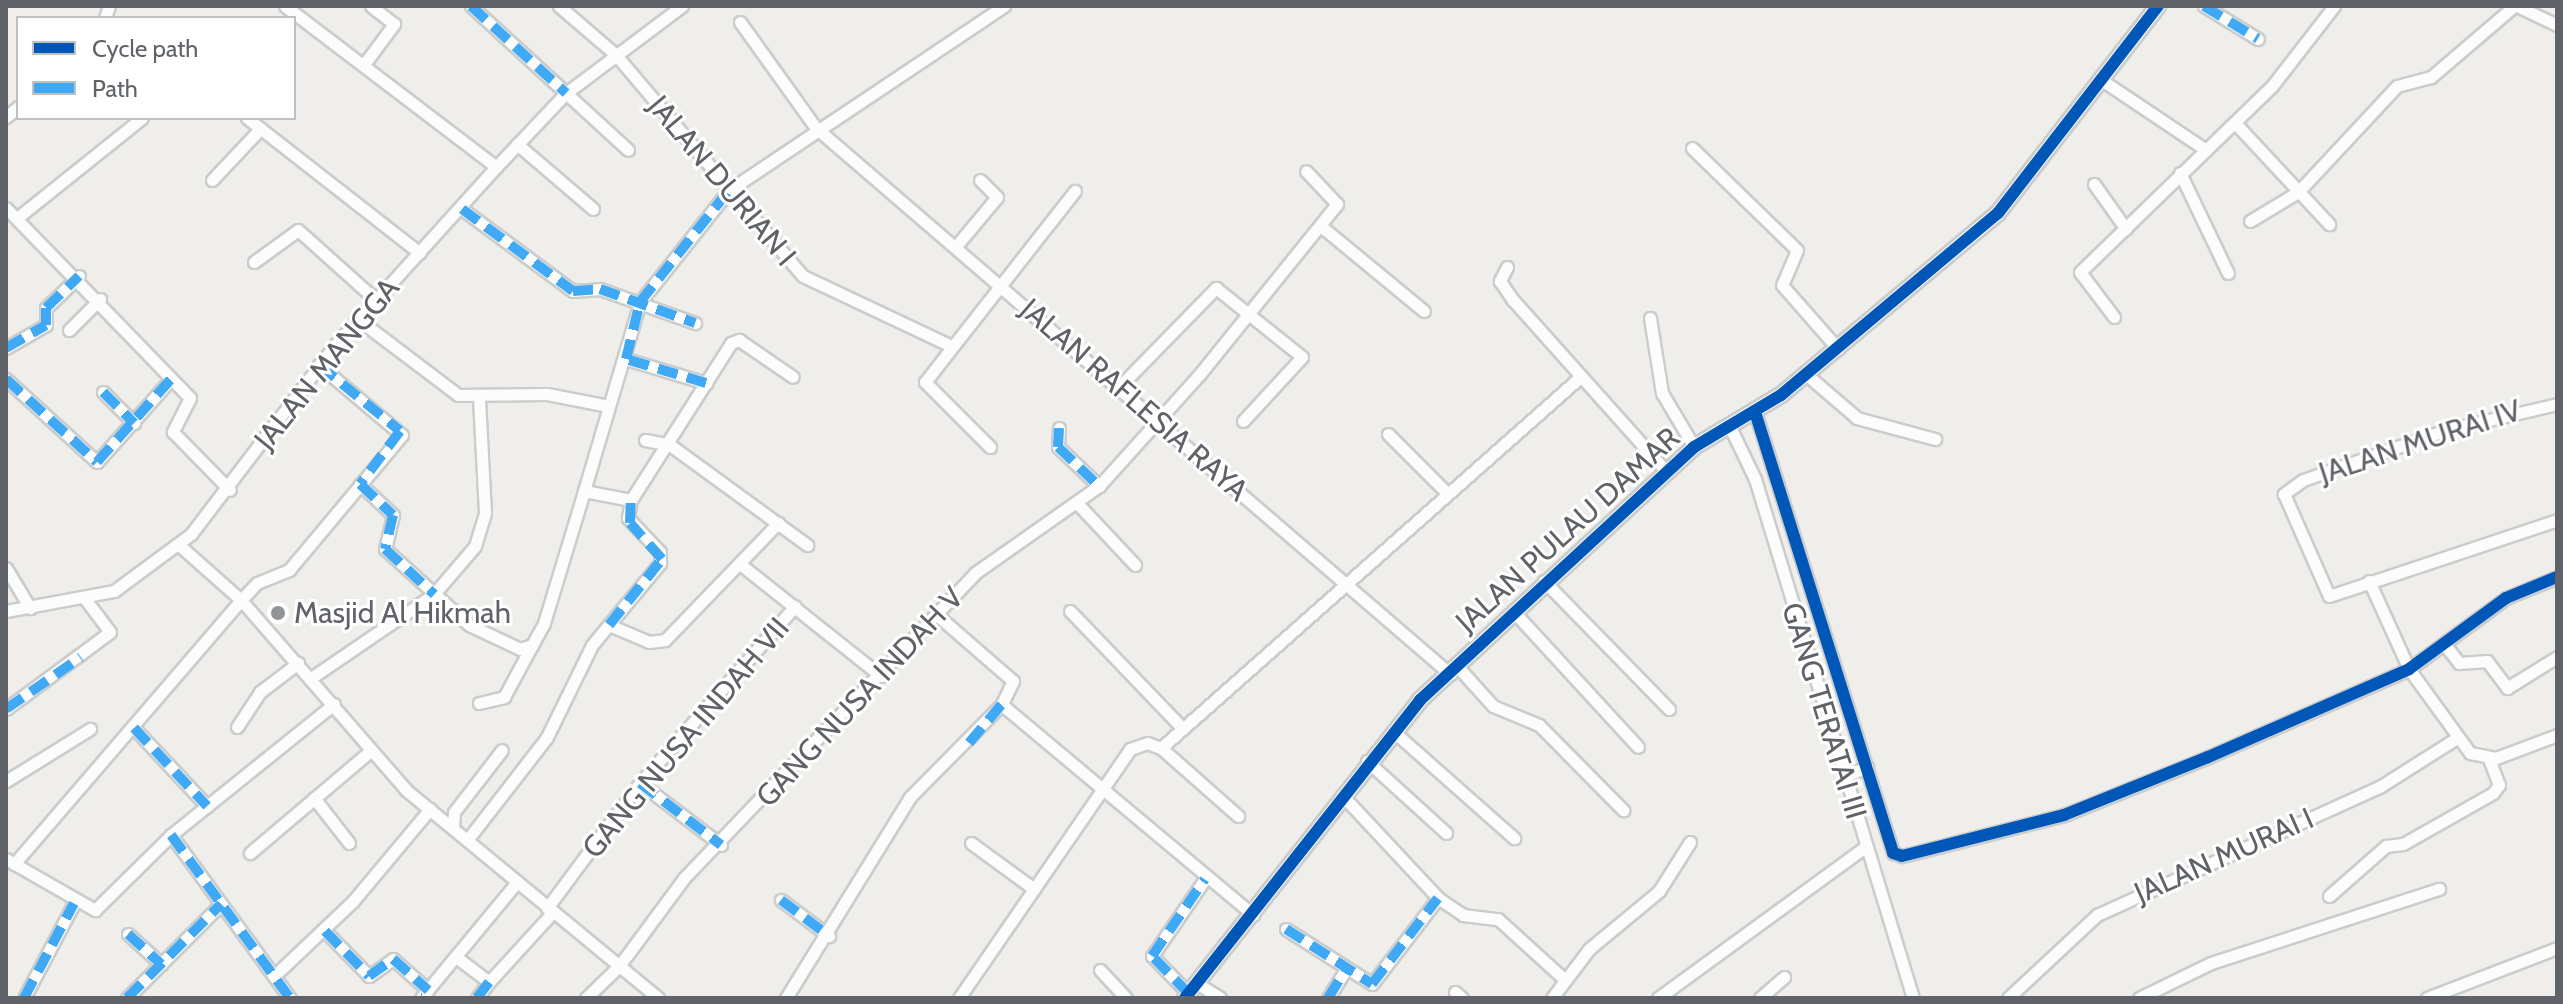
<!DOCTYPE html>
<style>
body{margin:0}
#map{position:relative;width:2563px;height:1004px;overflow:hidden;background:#efeeea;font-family:Cabin,sans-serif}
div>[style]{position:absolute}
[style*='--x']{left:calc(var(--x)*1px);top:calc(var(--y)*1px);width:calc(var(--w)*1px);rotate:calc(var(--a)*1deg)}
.roads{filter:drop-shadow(2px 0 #cbcccc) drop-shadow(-2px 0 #cbcccc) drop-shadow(0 2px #cbcccc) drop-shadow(0 -2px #cbcccc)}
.street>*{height:11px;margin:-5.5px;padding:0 5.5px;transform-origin:5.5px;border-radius:5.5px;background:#fdfcfc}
.secondary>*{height:14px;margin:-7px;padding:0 7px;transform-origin:7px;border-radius:7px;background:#fdfcfc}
.quiet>*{height:10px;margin-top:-5px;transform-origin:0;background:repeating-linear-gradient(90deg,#3fa9f5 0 20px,transparent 0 30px)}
.cycleway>*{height:12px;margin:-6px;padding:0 6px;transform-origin:6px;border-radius:6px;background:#0057b8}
.dots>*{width:22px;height:22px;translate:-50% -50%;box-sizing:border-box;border:4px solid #fff;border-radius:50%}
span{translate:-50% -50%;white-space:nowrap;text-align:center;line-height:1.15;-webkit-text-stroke:6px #fff;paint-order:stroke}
.street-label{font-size:30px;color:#5f6368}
.poi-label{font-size:30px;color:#5f6368}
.left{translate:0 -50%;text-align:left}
.frame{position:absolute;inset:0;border:8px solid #5f6368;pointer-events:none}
.legend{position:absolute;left:16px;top:16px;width:280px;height:104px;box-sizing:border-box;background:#fff;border:2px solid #bfc1c3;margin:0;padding:10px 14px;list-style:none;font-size:24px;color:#5f6368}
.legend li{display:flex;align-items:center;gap:16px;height:40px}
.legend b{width:40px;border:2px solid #bfc1c3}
</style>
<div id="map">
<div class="roads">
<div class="street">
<div style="--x:285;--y:6;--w:265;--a:37.3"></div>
<div style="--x:471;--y:6;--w:213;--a:42.5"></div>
<div style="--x:559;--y:6;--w:75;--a:40.7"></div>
<div style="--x:616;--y:55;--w:289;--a:49.8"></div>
<div style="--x:803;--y:276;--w:164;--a:25.3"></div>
<div style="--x:2204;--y:6;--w:63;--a:31.4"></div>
<div style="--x:2517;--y:6;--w:44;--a:25.4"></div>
<div style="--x:105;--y:18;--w:13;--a:-72"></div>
<div style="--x:740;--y:22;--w:130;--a:54.4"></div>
<div style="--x:816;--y:128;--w:837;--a:40.73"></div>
<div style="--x:365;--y:63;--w:49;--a:-53.4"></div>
<div style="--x:394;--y:24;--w:29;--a:-142"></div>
<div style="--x:2103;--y:81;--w:124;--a:33.8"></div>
<div style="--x:6;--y:117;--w:16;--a:-40"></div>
<div style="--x:247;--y:118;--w:219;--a:38"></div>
<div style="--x:2236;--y:124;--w:137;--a:47.1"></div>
<div style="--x:517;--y:144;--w:100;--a:40.5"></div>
<div style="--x:1692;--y:148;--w:146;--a:44.2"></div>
<div style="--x:1797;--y:250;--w:38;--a:113"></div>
<div style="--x:1782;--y:285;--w:85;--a:48.8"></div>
<div style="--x:2180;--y:173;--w:111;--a:64.4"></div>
<div style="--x:212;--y:180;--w:71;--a:-46.7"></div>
<div style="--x:2094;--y:184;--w:55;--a:54.6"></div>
<div style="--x:6;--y:208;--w:264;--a:45.9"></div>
<div style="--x:190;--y:398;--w:38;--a:117"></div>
<div style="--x:173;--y:432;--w:81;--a:45.5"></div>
<div style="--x:462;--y:209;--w:138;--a:36.5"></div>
<div style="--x:573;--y:291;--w:27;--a:-4"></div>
<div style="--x:600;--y:289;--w:101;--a:19.7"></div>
<div style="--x:17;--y:218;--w:160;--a:-38.7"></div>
<div style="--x:2250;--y:221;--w:56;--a:-31.1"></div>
<div style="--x:2298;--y:192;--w:145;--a:-47"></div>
<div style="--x:2397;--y:86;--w:35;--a:-15"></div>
<div style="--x:2431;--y:77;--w:109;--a:-40.5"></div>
<div style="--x:1322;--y:227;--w:132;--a:39.5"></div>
<div style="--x:957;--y:245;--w:62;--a:-50.2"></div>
<div style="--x:997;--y:197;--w:24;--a:-135"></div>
<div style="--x:254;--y:262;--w:54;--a:-36"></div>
<div style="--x:298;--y:230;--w:105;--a:41.9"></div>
<div style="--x:1507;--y:267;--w:16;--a:117"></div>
<div style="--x:1500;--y:281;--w:23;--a:56"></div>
<div style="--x:1513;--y:300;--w:229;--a:48.2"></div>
<div style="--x:2114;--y:317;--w:56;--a:-127.1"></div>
<div style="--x:2080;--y:272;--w:267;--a:-44.1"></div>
<div style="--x:2272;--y:86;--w:101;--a:-52.2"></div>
<div style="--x:1650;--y:318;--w:76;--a:80.9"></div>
<div style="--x:1662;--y:393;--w:63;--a:59.3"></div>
<div style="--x:359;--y:320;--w:124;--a:37.1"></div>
<div style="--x:458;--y:395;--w:89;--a:-0.6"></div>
<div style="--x:547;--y:394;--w:63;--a:11"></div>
<div style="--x:69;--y:330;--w:44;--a:-45"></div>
<div style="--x:6;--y:348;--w:46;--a:-29.9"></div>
<div style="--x:46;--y:325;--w:17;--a:-90"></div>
<div style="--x:46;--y:308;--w:46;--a:-44.1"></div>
<div style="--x:626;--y:359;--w:84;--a:16.7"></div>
<div style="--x:1807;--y:375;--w:66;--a:40.7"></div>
<div style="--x:1857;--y:418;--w:81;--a:15.1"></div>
<div style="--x:6;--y:379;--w:123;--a:42.4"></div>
<div style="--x:97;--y:462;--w:111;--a:-48.3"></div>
<div style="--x:1119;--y:387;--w:139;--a:-45.6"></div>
<div style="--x:1216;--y:288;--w:110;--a:38.7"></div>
<div style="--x:1302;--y:357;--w:87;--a:132.7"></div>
<div style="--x:103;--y:392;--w:44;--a:45"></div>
<div style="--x:2557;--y:404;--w:114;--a:166.8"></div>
<div style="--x:2446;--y:430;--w:151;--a:160.7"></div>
<div style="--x:2303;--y:480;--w:24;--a:144"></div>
<div style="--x:2284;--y:494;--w:111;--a:66.2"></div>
<div style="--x:2329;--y:596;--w:240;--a:-18.4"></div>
<div style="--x:1755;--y:412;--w:462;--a:72.6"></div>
<div style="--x:1893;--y:853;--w:9;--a:18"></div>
<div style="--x:1902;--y:856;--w:167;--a:-14.2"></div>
<div style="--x:2064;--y:815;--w:155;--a:-21.9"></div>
<div style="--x:2208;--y:757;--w:219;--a:-23.6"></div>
<div style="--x:2409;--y:669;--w:120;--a:-36.2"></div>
<div style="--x:2506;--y:598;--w:55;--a:-22.4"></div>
<div style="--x:1730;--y:427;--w:58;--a:64.3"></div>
<div style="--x:1755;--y:479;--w:543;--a:73.07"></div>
<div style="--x:1059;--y:428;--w:19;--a:93"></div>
<div style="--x:1058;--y:447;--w:57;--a:43.6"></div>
<div style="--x:1388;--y:434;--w:81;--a:45"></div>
<div style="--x:645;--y:440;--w:25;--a:11"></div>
<div style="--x:670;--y:445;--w:170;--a:36.1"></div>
<div style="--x:990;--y:447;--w:92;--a:-135"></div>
<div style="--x:925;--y:382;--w:243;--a:-51.9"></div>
<div style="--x:360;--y:484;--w:45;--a:43.2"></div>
<div style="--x:393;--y:515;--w:35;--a:103"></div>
<div style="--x:385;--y:549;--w:113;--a:42.1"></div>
<div style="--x:469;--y:625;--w:56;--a:25.2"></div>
<div style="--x:520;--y:649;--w:13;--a:-18"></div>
<div style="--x:532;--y:645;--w:25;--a:-61"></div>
<div style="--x:544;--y:623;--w:138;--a:-73.1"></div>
<div style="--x:584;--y:491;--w:48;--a:10.8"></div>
<div style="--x:584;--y:491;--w:197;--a:-73.5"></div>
<div style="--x:640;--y:302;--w:143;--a:-51.5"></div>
<div style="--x:729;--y:190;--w:331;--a:-33.8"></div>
<div style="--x:1077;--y:503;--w:85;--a:46.9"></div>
<div style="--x:179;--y:545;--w:83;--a:41.6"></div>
<div style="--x:241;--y:600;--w:252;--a:49"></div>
<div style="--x:406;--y:790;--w:327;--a:39.5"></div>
<div style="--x:740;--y:564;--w:180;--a:38.5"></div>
<div style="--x:6;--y:568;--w:47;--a:59"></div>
<div style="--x:1544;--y:581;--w:179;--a:45.7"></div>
<div style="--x:2369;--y:581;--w:97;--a:65.6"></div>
<div style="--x:2409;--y:669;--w:104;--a:54"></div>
<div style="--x:2470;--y:753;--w:26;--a:11"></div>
<div style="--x:2496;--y:758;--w:65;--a:-20.7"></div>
<div style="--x:6;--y:611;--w:110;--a:-10.5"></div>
<div style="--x:114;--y:591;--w:96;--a:-36.5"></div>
<div style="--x:191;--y:534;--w:239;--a:-52.7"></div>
<div style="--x:336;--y:344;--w:239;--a:-47.9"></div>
<div style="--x:496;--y:167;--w:102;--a:-46.6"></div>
<div style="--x:566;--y:93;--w:145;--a:-36.9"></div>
<div style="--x:1070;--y:611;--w:163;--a:46.2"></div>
<div style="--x:1514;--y:612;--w:183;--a:47.4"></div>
<div style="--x:938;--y:616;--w:99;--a:40.9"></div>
<div style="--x:1013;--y:681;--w:25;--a:116"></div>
<div style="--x:1002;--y:704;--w:7;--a:45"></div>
<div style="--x:1007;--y:709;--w:321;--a:39.9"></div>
<div style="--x:609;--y:625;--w:43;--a:23"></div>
<div style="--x:649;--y:642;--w:16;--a:-7"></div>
<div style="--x:665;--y:640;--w:163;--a:-46"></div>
<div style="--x:2445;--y:645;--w:23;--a:52"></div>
<div style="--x:2459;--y:663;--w:28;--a:-4"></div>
<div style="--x:2487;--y:661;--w:34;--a:53"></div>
<div style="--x:2507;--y:688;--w:59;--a:-31.8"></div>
<div style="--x:1457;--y:666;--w:54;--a:48"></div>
<div style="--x:1493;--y:706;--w:50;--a:22.4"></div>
<div style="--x:1539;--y:725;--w:120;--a:45.3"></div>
<div style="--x:311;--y:678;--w:149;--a:-34.3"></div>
<div style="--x:434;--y:594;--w:63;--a:-49.5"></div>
<div style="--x:475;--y:546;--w:34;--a:-73"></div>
<div style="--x:485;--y:513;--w:116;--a:-93"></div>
<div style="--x:479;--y:703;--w:26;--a:-13"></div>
<div style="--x:504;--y:697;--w:59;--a:-61.7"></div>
<div style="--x:6;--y:709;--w:129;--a:-36.5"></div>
<div style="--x:110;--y:632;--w:40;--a:-127"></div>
<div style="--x:237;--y:727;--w:42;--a:-56.7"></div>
<div style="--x:260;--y:692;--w:48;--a:-37.3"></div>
<div style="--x:134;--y:728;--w:107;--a:46.9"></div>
<div style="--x:1393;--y:731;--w:162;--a:41.5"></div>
<div style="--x:1161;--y:748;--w:103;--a:41.4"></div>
<div style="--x:1367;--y:761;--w:107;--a:42.3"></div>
<div style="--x:1844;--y:776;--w:25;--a:-21"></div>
<div style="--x:6;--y:781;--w:99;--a:-31.8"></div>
<div style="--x:640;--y:783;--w:102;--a:37.4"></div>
<div style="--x:1342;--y:795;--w:141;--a:47"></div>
<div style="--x:1438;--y:898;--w:30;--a:34"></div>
<div style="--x:1463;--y:915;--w:35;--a:7"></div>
<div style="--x:1498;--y:919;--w:91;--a:42.3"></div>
<div style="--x:314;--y:798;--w:57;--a:52.1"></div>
<div style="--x:453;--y:828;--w:16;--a:-86"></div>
<div style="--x:454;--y:812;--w:78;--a:-52.3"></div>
<div style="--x:171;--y:835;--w:202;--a:53.9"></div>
<div style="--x:468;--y:839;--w:129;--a:-52.2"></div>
<div style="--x:547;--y:737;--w:102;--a:-63.9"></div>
<div style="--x:592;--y:645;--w:107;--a:-50.3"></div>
<div style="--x:660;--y:563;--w:11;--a:-90"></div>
<div style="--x:660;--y:552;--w:47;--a:-133.3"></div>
<div style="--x:628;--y:518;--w:18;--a:-81"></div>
<div style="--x:631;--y:500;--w:186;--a:-57.5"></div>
<div style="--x:731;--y:343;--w:9;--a:-21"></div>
<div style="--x:739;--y:340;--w:65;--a:34.4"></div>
<div style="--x:971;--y:843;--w:78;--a:36.1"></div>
<div style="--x:250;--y:853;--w:156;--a:-40.3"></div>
<div style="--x:6;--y:859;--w:103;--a:29.8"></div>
<div style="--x:95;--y:910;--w:107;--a:-44.6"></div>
<div style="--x:171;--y:835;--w:209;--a:-38.8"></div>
<div style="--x:14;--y:864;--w:348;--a:-49.3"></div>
<div style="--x:241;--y:600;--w:23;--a:-47"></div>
<div style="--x:257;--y:583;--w:35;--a:-22"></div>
<div style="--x:289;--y:570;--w:176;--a:-50.1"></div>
<div style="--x:402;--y:435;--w:109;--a:-139.9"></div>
<div style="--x:2329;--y:896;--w:76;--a:-41.3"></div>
<div style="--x:2386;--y:846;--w:17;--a:-7"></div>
<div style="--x:2403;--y:844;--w:103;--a:-29.5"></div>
<div style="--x:2493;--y:793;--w:10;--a:-53"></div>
<div style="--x:2499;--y:785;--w:28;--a:-111"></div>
<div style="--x:781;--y:900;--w:60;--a:36.9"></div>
<div style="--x:547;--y:908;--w:156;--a:-53.4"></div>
<div style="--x:640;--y:783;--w:235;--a:-48.8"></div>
<div style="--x:1286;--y:929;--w:102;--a:32.6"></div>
<div style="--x:1372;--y:984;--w:108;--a:-52.5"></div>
<div style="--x:325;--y:931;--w:63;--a:45.6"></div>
<div style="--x:369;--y:976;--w:29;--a:-35"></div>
<div style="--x:393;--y:959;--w:47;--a:41.5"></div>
<div style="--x:128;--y:934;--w:45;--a:42.3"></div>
<div style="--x:456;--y:957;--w:41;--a:37.1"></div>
<div style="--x:489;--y:982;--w:95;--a:-47.6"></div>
<div style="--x:1100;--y:970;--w:38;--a:47"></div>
<div style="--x:275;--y:975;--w:108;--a:-43.5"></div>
<div style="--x:353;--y:901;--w:120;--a:-50.1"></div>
<div style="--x:1198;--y:984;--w:26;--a:32"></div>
<div style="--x:1455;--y:992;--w:9;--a:41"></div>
<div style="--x:1189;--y:994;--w:53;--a:-134.2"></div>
<div style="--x:1152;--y:956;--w:93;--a:-55.5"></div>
<div style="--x:24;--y:998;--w:107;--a:-62.2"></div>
<div style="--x:127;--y:998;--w:133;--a:-45"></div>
<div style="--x:421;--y:998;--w:151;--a:-50.4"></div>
<div style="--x:477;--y:998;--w:20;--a:-53"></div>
<div style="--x:586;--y:998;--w:46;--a:-44.1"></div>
<div style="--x:619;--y:966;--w:109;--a:-53.5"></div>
<div style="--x:684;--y:878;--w:422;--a:-46.3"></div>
<div style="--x:975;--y:573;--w:151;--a:-35.1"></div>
<div style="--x:1099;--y:486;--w:149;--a:-48"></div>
<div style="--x:1199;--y:375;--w:220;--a:-51.1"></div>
<div style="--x:1337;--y:204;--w:45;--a:-133.2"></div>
<div style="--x:786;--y:998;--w:236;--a:-58.3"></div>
<div style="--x:910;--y:797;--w:131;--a:-45.3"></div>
<div style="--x:959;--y:998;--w:302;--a:-55.5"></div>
<div style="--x:1130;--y:749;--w:18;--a:-19"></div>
<div style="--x:1147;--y:743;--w:15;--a:20"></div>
<div style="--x:1161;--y:748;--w:558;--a:-41.51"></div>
<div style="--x:1328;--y:998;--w:34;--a:-58"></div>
<div style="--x:1552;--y:998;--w:61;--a:-52.9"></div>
<div style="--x:1589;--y:949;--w:91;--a:-39.6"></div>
<div style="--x:1659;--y:891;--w:58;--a:-57.7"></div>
<div style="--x:1658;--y:998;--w:256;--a:-36.1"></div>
<div style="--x:1760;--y:998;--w:32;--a:-41"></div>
<div style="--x:2008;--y:998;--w:122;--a:-43"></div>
<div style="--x:2097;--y:915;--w:312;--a:-24.4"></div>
<div style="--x:2381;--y:786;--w:90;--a:-32.3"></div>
<div style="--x:2139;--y:998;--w:80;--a:-25.9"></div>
<div style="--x:2211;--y:963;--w:240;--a:-18"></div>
<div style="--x:2427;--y:998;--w:139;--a:-21"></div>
</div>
<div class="secondary">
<div style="--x:1185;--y:998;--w:380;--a:-51.7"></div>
<div style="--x:1420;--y:700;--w:373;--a:-42.7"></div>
<div style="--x:1694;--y:447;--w:101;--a:-30.9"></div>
<div style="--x:1781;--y:395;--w:283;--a:-40"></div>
<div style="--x:1998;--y:213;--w:262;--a:-52.3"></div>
</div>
</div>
<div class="quiet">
<div style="--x:471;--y:6;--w:129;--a:42.5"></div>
<div style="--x:2204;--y:6;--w:63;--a:31.4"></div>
<div style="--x:462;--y:209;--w:138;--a:36.5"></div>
<div style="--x:573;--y:291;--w:27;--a:-4"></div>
<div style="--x:600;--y:289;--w:101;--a:19.7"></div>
<div style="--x:6;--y:348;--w:46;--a:-29.9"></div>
<div style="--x:46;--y:325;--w:17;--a:-90"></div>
<div style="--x:46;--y:308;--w:46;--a:-44.1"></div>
<div style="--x:319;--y:365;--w:104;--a:39.2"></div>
<div style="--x:400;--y:431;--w:66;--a:127"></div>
<div style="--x:360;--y:484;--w:45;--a:43.2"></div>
<div style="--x:393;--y:515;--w:35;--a:103"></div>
<div style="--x:385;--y:549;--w:67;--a:42.6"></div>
<div style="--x:6;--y:379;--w:123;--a:42.4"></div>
<div style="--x:97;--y:462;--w:111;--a:-48.3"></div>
<div style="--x:706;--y:383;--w:84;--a:-163.3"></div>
<div style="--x:626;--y:359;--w:59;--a:-76.2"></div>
<div style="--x:640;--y:302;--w:143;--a:-51.5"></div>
<div style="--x:103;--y:392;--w:44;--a:45"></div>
<div style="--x:1059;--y:428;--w:19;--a:93"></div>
<div style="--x:1058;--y:447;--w:57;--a:43.6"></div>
<div style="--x:609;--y:625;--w:85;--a:-51.2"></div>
<div style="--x:662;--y:559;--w:48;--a:-131.6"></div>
<div style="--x:630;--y:523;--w:23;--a:-88"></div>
<div style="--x:6;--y:709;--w:91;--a:-34.7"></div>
<div style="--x:134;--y:728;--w:107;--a:46.9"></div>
<div style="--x:969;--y:743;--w:51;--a:-49.8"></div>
<div style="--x:640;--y:783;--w:102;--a:37.4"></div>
<div style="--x:171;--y:835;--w:202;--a:53.9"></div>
<div style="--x:781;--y:900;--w:60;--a:36.9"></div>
<div style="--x:1286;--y:929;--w:102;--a:32.6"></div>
<div style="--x:1372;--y:984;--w:108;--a:-52.5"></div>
<div style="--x:325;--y:931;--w:63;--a:45.6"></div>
<div style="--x:369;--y:976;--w:29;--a:-35"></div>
<div style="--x:393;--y:959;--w:47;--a:41.5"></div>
<div style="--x:128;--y:934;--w:45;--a:42.3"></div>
<div style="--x:1189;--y:994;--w:53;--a:-134.2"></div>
<div style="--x:1152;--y:956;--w:93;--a:-55.5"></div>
<div style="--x:24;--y:998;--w:107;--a:-62.2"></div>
<div style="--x:127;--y:998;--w:133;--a:-45"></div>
<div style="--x:421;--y:998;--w:1;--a:0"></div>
<div style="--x:477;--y:998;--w:20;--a:-53"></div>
<div style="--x:1328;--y:998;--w:34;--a:-58"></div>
</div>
<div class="cycleway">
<div style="--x:1755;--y:412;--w:462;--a:72.6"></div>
<div style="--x:1893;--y:853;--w:9;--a:18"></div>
<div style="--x:1902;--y:856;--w:167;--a:-14.2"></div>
<div style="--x:2064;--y:815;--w:155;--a:-21.9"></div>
<div style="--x:2208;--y:757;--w:219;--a:-23.6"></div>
<div style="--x:2409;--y:669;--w:120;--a:-36.2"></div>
<div style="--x:2506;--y:598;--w:55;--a:-22.4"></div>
<div style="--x:1185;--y:998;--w:380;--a:-51.7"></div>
<div style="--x:1420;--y:700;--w:373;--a:-42.7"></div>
<div style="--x:1694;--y:447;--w:101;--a:-30.9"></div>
<div style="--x:1781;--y:395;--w:283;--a:-40"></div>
<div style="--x:1998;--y:213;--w:262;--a:-52.3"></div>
</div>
<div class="dots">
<div style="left:278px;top:613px;background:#919496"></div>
</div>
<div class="street-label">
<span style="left:722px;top:181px;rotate:50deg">JALAN DURIAN I</span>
<span style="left:327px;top:364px;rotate:-51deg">JALAN MANGGA</span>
<span style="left:1134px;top:400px;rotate:41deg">JALAN RAFLESIA RAYA</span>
<span style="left:2420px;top:442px;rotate:-18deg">JALAN MURAI IV</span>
<span style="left:1568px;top:530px;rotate:-42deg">JALAN PULAU DAMAR</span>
<span style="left:860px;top:697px;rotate:-47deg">GANG NUSA INDAH V</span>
<span style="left:1824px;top:711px;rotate:73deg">GANG TERATAI III</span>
<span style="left:686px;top:738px;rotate:-50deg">GANG NUSA INDAH VII</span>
<span style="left:2224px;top:856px;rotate:-24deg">JALAN MURAI I</span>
</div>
<div class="poi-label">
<span class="left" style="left:294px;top:613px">Masjid Al Hikmah</span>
</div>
<div class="frame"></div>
<ul class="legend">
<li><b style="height:10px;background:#0057b8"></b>Cycle path</li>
<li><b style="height:10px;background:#3fa9f5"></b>Path</li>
</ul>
</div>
